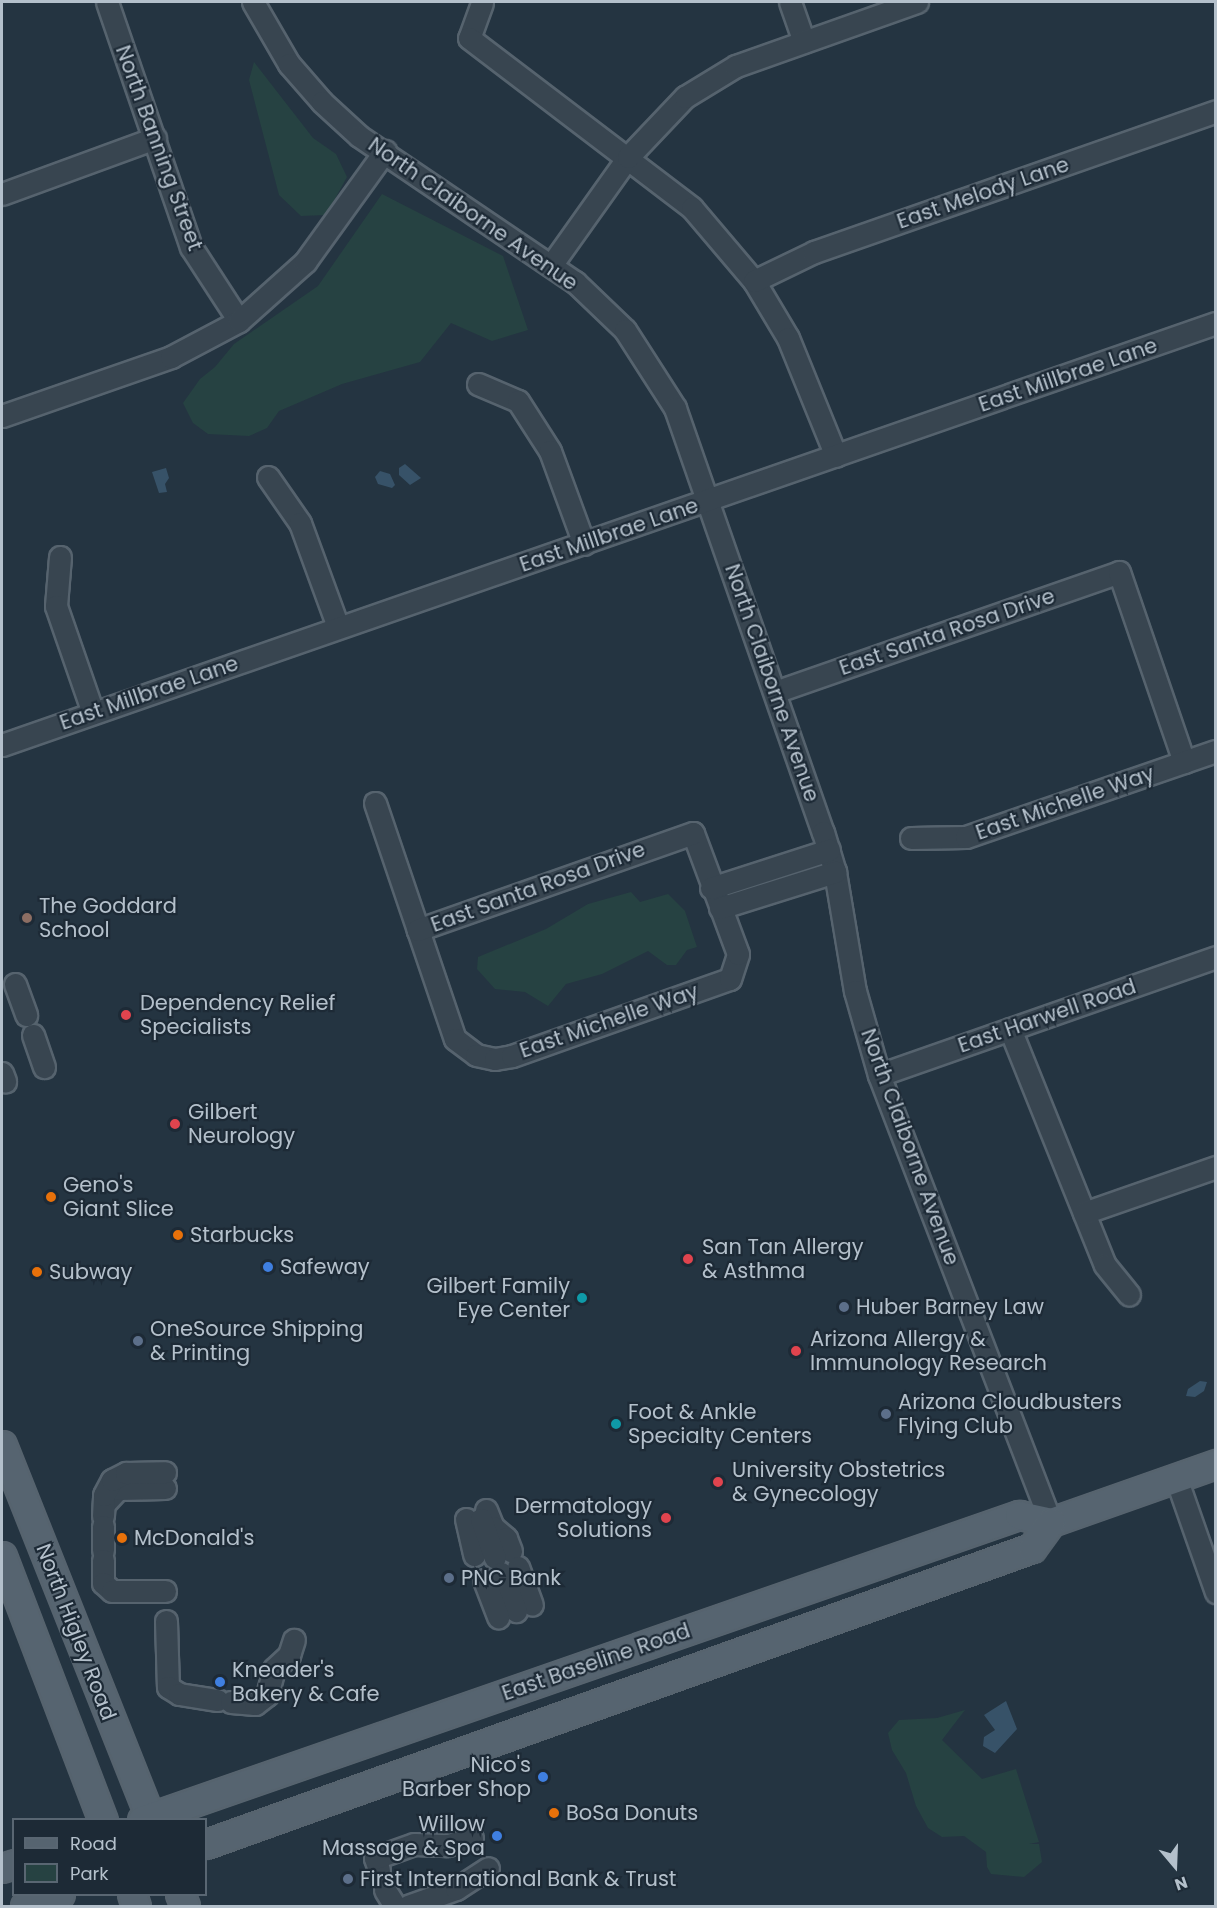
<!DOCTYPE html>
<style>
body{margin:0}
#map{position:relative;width:1217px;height:1908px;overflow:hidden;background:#243441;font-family:Poppins,sans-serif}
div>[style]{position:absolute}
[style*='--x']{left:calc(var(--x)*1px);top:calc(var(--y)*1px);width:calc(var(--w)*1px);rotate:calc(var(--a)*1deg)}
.green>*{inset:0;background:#264242}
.water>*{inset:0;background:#375268}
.roads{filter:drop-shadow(2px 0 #56636e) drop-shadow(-2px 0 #56636e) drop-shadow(0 2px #56636e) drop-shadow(0 -2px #56636e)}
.minor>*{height:21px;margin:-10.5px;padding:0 10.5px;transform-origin:10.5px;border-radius:10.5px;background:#384550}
.major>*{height:27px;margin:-13.5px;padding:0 13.5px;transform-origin:13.5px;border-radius:13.5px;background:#566470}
.dots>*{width:16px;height:16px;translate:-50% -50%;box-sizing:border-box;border:3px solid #1d2a36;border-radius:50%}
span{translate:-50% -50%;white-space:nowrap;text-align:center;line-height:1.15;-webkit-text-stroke:4.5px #1d2a36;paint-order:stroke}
.street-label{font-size:21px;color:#b4c0cb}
.poi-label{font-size:21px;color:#b4c0cb}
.left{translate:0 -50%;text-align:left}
.right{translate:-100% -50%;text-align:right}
.frame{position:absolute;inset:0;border:3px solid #b4c0cb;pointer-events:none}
.legend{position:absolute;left:12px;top:1818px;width:195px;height:78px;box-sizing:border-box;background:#1d2a36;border:2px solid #596672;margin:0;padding:8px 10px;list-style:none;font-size:18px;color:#b4c0cb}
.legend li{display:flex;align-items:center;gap:12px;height:30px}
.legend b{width:30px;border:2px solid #596672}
.north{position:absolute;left:1145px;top:1836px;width:60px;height:60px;-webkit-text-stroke:4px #1d2a36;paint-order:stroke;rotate:161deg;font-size:16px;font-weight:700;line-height:24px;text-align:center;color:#b4c0cb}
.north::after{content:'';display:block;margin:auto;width:21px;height:27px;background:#b4c0cb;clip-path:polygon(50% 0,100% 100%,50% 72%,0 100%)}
</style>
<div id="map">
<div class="green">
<div style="clip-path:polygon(254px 62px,313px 138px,336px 154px,347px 177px,326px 215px,301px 216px,279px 195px,249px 80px)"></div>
<div style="clip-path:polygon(382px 194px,503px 256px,528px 330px,492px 341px,451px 323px,420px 362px,342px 384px,279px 411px,267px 428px,249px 436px,208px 434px,193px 423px,183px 403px,200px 379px,215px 367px,234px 344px,318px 286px)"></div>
<div style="clip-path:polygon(631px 892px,640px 902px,668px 894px,685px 911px,697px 947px,687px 950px,676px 965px,667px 965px,648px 951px,602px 974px,566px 984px,548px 1006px,525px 992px,495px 989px,477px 969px,478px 957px,546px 929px,588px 904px)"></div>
<div style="clip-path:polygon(965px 1710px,942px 1740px,982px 1779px,1016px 1769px,1039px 1842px,1029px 1844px,1039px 1844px,1042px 1862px,1024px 1877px,991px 1874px,987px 1867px,986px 1852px,964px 1836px,942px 1837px,928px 1828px,916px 1806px,906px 1773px,892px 1750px,888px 1733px,899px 1720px,937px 1718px)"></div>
</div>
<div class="water">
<div style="clip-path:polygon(405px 464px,421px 478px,410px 485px,399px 475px,399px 468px)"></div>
<div style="clip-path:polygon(166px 468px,169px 478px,165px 484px,167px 492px,159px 493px,152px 472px)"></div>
<div style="clip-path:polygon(380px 471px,390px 474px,395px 485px,392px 488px,378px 484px,375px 477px)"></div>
<div style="clip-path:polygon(1200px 1381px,1207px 1382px,1204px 1391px,1195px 1397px,1186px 1396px,1188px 1389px)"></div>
<div style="clip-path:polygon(1006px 1701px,1017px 1729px,995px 1753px,983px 1746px,984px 1737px,995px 1730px,984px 1715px)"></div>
</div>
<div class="roads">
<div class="minor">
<div style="--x:107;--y:2;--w:259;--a:71.1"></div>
<div style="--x:191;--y:247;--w:88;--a:57"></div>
<div style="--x:253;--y:2;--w:72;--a:59.9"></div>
<div style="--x:289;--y:64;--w:50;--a:49"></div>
<div style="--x:322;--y:102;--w:50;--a:42.6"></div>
<div style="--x:359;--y:136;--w:261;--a:34.1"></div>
<div style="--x:575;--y:282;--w:69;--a:43.8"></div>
<div style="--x:625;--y:330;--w:93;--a:57.3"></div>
<div style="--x:675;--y:408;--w:449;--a:70.8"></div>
<div style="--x:823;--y:832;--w:42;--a:73.3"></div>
<div style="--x:835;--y:872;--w:121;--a:80.5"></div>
<div style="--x:855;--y:991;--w:87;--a:74.1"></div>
<div style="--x:879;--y:1075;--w:479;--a:69"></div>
<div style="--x:790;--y:2;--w:42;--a:70.7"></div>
<div style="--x:482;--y:3;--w:37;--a:110"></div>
<div style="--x:469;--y:38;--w:280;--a:37.3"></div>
<div style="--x:692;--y:208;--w:96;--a:49.7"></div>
<div style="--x:754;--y:281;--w:66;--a:59.2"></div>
<div style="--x:788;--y:338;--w:127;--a:67.9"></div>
<div style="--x:2;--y:194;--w:163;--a:-20.1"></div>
<div style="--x:552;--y:264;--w:131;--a:-54.6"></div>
<div style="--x:628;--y:157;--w:83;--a:-46.5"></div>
<div style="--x:685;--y:97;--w:60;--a:-31.3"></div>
<div style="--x:736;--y:66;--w:192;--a:-19.5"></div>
<div style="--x:754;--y:281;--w:67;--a:-25.8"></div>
<div style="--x:814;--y:252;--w:426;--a:-19.3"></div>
<div style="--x:478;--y:384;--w:43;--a:23"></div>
<div style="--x:518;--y:401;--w:59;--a:57.4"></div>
<div style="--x:550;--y:451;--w:99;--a:69.9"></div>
<div style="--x:2;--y:416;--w:179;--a:-19.2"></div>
<div style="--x:171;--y:357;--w:77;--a:-27.9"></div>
<div style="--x:239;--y:321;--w:89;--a:-41.8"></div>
<div style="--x:305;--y:262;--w:137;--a:-54.2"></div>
<div style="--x:268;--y:477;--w:56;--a:55.2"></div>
<div style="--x:300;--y:523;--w:111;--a:69.9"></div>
<div style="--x:60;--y:557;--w:49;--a:94.7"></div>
<div style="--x:56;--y:606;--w:113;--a:70.9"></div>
<div style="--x:775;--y:692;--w:364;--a:-19.2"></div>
<div style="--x:1119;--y:572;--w:201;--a:71.1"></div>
<div style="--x:2;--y:745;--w:1285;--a:-19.17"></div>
<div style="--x:375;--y:803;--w:249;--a:71.3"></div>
<div style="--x:455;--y:1039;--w:26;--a:37"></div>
<div style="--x:476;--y:1055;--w:19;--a:12"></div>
<div style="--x:495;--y:1059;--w:17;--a:-10"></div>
<div style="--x:512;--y:1056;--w:231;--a:-19.5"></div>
<div style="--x:730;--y:979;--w:26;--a:-72"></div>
<div style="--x:738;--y:954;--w:129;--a:-110.4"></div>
<div style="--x:693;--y:833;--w:292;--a:160.6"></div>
<div style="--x:911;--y:838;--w:55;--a:-1"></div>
<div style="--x:966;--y:837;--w:264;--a:-19"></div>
<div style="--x:711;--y:888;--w:124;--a:-17.9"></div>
<div style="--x:720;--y:908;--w:121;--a:-17.4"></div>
<div style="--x:15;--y:984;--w:33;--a:70"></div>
<div style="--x:1010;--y:1029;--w:254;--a:68.1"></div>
<div style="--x:1105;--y:1265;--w:38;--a:51"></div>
<div style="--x:33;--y:1035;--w:34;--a:71"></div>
<div style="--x:2;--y:1073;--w:9;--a:69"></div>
<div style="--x:879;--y:1075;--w:357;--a:-19.3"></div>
<div style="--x:1084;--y:1213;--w:140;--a:-19.2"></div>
<div style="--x:1176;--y:1478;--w:121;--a:70.7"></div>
<div style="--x:104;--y:1504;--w:21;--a:-47"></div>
<div style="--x:118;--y:1489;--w:47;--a:-1.2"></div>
<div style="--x:486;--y:1510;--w:18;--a:68"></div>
<div style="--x:493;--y:1527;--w:17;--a:40"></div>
<div style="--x:506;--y:1538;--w:14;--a:69"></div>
<div style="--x:103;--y:1516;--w:21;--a:-87"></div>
<div style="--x:104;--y:1495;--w:17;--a:-62"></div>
<div style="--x:112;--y:1480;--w:16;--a:-27"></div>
<div style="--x:126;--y:1473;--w:39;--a:-1"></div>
<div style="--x:466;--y:1519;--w:37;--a:77"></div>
<div style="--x:481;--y:1519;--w:41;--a:70.3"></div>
<div style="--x:103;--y:1526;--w:24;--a:90"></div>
<div style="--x:103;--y:1560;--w:23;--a:90"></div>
<div style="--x:103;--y:1583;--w:12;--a:42"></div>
<div style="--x:112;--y:1591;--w:53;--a:0"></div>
<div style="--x:518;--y:1567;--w:40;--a:69.8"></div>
<div style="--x:501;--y:1573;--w:41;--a:68.5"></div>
<div style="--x:484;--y:1580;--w:40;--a:69"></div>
<div style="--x:166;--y:1621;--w:66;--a:88.3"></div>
<div style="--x:168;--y:1687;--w:13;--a:32"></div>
<div style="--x:179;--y:1694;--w:39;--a:9"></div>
<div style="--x:231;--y:1702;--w:24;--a:5"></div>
<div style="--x:255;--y:1704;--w:15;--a:-37"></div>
<div style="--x:267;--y:1695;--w:27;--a:-75"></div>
<div style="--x:274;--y:1669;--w:21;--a:-43"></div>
<div style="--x:289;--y:1655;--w:16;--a:-72"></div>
<div style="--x:379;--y:1870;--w:13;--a:-108"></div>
<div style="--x:375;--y:1858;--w:41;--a:-19.7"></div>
<div style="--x:414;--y:1844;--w:34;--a:2"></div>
<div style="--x:448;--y:1845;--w:25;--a:-16"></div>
<div style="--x:385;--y:1890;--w:19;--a:58"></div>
<div style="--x:408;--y:1906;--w:51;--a:-19.5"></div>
<div style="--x:456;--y:1889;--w:38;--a:-33"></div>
</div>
<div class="major">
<div style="--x:2;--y:1445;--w:404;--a:68.3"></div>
<div style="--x:2;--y:1556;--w:283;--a:69.1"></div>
<div style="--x:142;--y:1820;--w:929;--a:-19.18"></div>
<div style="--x:1019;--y:1515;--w:33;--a:12"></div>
<div style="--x:1051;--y:1522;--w:175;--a:-19.4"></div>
<div style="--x:206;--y:1844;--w:877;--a:-19.72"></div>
<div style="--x:1032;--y:1548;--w:32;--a:-54"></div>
<div style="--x:2;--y:1868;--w:13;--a:-18"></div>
<div style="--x:132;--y:1894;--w:13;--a:72"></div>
<div style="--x:180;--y:1894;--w:13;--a:67"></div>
<div style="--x:25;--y:1906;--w:37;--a:-19"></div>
</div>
</div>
<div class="dots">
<div style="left:27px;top:918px;background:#8d6e63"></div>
<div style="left:126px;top:1015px;background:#e0444e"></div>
<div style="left:175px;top:1124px;background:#e0444e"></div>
<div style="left:51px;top:1197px;background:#e8710a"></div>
<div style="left:178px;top:1235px;background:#e8710a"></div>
<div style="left:688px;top:1259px;background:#e0444e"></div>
<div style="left:268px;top:1267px;background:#3f7fe0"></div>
<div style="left:37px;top:1272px;background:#e8710a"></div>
<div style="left:582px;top:1298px;background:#0f9aa8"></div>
<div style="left:844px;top:1307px;background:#5c6f8a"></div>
<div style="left:138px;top:1341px;background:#5c6f8a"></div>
<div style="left:796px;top:1351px;background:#e0444e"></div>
<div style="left:886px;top:1414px;background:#5c6f8a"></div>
<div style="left:616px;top:1424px;background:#0f9aa8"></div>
<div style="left:718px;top:1482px;background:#e0444e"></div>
<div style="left:666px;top:1518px;background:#e0444e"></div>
<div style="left:122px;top:1538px;background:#e8710a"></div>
<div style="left:449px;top:1578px;background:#5c6f8a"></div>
<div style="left:220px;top:1682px;background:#3f7fe0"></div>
<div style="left:543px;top:1777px;background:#3f7fe0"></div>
<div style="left:554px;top:1813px;background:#e8710a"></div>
<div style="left:497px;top:1836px;background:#3f7fe0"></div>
<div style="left:348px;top:1879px;background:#5c6f8a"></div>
</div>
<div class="street-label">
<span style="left:159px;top:148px;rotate:70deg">North Banning Street</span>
<span style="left:983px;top:193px;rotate:-19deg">East Melody Lane</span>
<span style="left:473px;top:214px;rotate:35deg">North Claiborne Avenue</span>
<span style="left:1068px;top:375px;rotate:-19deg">East Millbrae Lane</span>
<span style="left:609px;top:535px;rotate:-19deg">East Millbrae Lane</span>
<span style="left:947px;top:632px;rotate:-19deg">East Santa Rosa Drive</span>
<span style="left:772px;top:683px;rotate:71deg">North Claiborne Avenue</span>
<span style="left:149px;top:693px;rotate:-19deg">East Millbrae Lane</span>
<span style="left:1065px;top:803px;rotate:-19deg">East Michelle Way</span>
<span style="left:538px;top:887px;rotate:-20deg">East Santa Rosa Drive</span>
<span style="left:1047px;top:1016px;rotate:-19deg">East Harwell Road</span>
<span style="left:609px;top:1021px;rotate:-19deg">East Michelle Way</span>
<span style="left:910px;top:1147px;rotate:70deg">North Claiborne Avenue</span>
<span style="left:76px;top:1632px;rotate:69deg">North Higley Road</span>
<span style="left:596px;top:1662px;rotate:-19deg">East Baseline Road</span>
</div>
<div class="poi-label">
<span class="left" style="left:39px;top:918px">The Goddard<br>School</span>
<span class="left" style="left:140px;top:1015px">Dependency Relief<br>Specialists</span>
<span class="left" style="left:188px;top:1124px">Gilbert<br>Neurology</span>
<span class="left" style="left:63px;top:1197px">Geno's<br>Giant Slice</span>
<span class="left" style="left:190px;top:1235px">Starbucks</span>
<span class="left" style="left:702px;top:1259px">San Tan Allergy<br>&amp; Asthma</span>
<span class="left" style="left:280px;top:1267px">Safeway</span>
<span class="left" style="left:49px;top:1272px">Subway</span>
<span class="right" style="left:570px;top:1298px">Gilbert Family<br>Eye Center</span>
<span class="left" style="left:856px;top:1307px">Huber Barney Law</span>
<span class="left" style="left:150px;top:1341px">OneSource Shipping<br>&amp; Printing</span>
<span class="left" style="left:810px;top:1351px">Arizona Allergy &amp;<br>Immunology Research</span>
<span class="left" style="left:898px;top:1414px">Arizona Cloudbusters<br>Flying Club</span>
<span class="left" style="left:628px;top:1424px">Foot &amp; Ankle<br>Specialty Centers</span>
<span class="left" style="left:732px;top:1482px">University Obstetrics<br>&amp; Gynecology</span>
<span class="right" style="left:652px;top:1518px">Dermatology<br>Solutions</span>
<span class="left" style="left:134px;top:1538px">McDonald's</span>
<span class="left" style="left:461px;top:1578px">PNC Bank</span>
<span class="left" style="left:232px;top:1682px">Kneader's<br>Bakery &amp; Cafe</span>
<span class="right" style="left:531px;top:1777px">Nico's<br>Barber Shop</span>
<span class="left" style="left:566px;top:1813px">BoSa Donuts</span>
<span class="right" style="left:485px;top:1836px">Willow<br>Massage &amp; Spa</span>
<span class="left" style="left:360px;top:1879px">First International Bank &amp; Trust</span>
</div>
<div class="frame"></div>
<ul class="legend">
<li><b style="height:8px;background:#566470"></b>Road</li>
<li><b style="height:16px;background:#264242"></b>Park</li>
</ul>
<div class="north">N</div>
</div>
